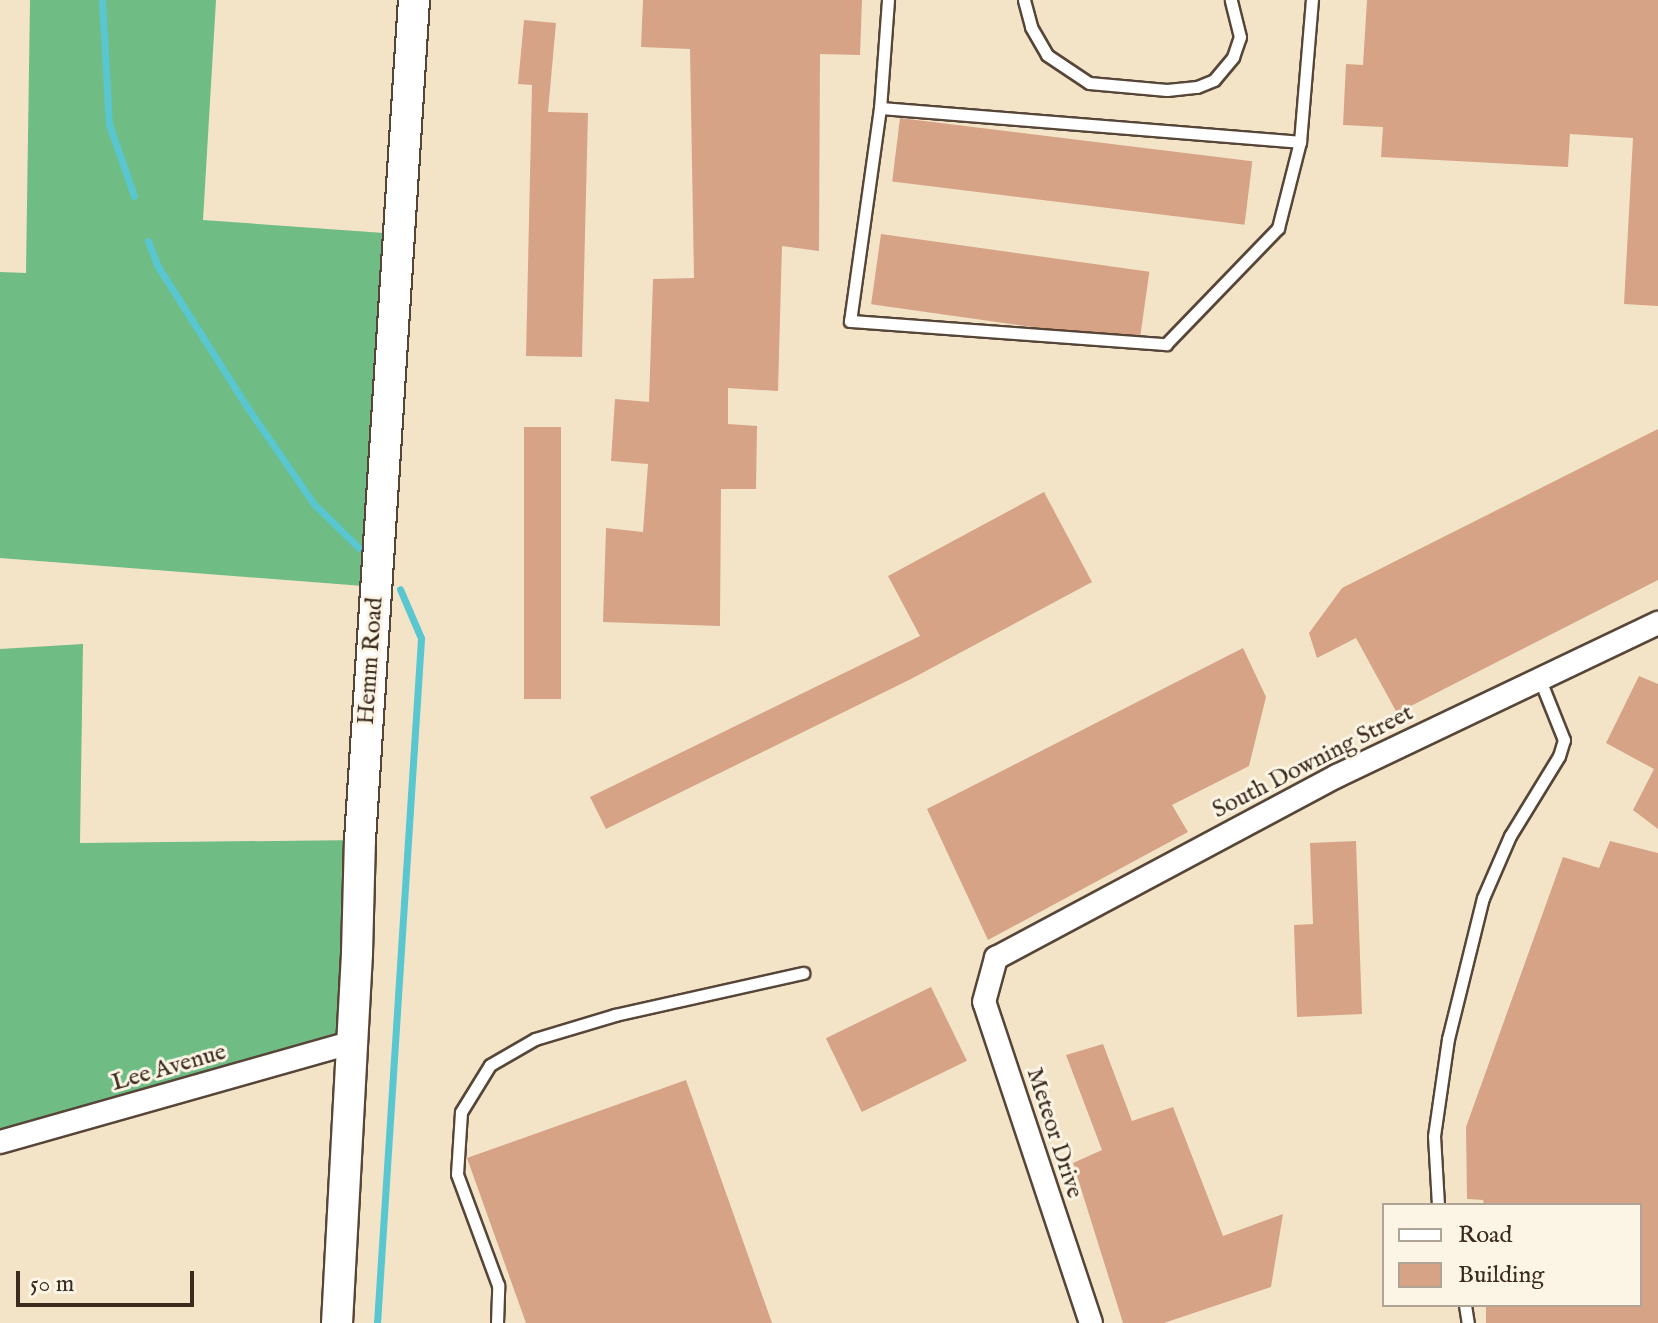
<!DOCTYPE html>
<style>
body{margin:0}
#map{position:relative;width:1658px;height:1323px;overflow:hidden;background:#f3e4c8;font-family:"IM FELL English",serif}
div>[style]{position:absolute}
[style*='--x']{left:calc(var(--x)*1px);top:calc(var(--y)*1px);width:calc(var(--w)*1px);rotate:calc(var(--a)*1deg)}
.forest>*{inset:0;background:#6fbc85}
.stream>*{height:7px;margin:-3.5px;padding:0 3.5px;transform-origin:3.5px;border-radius:3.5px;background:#59c6d0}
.building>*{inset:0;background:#d6a387;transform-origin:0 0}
.roads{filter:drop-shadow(2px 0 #574638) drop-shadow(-2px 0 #574638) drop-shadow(0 2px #574638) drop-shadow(0 -2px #574638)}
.lane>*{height:11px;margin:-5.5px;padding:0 5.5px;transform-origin:5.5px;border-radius:5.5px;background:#fff}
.street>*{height:22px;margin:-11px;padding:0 11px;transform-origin:11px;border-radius:11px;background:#fff}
.secondary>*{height:30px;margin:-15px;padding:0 15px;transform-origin:15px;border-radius:15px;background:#fff}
span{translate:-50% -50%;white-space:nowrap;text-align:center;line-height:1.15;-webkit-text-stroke:6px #fcf5e5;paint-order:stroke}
.street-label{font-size:24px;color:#3b2a1e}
.legend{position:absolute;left:1382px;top:1203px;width:260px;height:104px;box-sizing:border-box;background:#fcf5e5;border:2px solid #afa495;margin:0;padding:10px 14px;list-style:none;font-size:24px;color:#3b2a1e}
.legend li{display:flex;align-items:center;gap:16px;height:40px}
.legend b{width:40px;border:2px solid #afa495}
.scale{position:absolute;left:16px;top:1271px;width:178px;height:36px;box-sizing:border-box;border:4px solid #3b2a1e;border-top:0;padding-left:10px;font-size:24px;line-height:28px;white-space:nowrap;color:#3b2a1e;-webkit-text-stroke:6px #fcf5e5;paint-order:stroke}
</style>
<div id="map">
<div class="forest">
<div style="clip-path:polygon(30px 0,216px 0,203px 220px,398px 234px,376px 587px,0 558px,0 272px,26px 273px)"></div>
<div style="clip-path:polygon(83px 644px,80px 843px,360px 840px,351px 1043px,0 1142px,0 649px)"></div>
</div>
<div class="stream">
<div style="--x:102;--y:0;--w:124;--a:86.8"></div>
<div style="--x:109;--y:124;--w:76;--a:70.9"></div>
<div style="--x:148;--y:241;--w:26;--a:69"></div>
<div style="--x:157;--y:265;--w:168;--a:57.6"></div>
<div style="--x:247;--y:407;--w:118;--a:55.4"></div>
<div style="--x:314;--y:504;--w:63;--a:44.4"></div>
<div style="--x:377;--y:1323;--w:686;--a:-86.32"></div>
<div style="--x:421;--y:638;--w:53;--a:-113.2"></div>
</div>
<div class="building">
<div style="clip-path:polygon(643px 0,862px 0,860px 55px,820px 54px,819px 251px,782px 246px,778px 391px,728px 388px,728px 424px,757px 426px,756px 489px,721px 489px,720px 626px,603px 622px,606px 528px,643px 532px,648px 464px,611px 461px,615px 399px,649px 402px,653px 279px,694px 278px,690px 49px,641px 47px)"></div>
<div style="clip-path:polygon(1367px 0,1658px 0,1658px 306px,1624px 304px,1633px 138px,1570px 134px,1568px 167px,1381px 157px,1383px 127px,1343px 125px,1346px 64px,1363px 65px)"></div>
<div style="clip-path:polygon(524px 20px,556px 23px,548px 112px,588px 113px,582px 357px,526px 356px,532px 85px,518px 84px)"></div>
<div style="left:900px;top:118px;width:355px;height:64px;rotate:7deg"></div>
<div style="left:881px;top:234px;width:271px;height:71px;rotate:8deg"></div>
<div style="left:524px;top:427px;width:37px;height:272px"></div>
<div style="clip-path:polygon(1658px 429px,1658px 580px,1397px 713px,1356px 638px,1317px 658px,1309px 633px,1342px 588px)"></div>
<div style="clip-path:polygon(1044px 492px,1092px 582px,911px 679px,606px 829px,590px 797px,920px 636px,888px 576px)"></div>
<div style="clip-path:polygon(1243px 648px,1266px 697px,1249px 766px,1172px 805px,1188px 832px,988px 940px,927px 809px)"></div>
<div style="clip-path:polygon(1639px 676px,1658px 684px,1658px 829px,1633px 810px,1654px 769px,1606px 743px)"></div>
<div style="clip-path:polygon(1356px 841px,1362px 1014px,1297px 1017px,1294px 925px,1313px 924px,1310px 843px)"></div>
<div style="clip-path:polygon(1610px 841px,1658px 853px,1658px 1323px,1486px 1323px,1486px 1305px,1640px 1305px,1640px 1205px,1484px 1205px,1483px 1200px,1467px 1199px,1466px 1127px,1563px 857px,1599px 868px)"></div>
<div style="left:931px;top:987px;width:82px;height:117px;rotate:64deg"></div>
<div style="clip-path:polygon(1103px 1044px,1132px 1121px,1173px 1107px,1223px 1236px,1283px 1214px,1271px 1287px,1164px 1323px,1123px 1323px,1073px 1163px,1102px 1150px,1066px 1055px)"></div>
<div style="clip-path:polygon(686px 1080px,772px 1323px,526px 1323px,467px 1158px)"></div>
</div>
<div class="roads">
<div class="lane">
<div style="--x:888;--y:0;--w:108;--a:94.2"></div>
<div style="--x:880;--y:108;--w:421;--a:4.6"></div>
<div style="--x:1300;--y:142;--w:143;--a:-85.2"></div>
<div style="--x:1024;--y:0;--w:28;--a:75"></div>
<div style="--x:1031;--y:27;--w:32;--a:60"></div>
<div style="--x:1047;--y:55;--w:50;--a:33.7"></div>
<div style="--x:1089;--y:83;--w:78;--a:5.1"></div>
<div style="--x:1167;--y:90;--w:30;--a:-6"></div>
<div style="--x:1197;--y:87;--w:18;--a:-22"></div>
<div style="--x:1214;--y:80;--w:30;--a:-50"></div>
<div style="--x:1233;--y:57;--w:21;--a:-71"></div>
<div style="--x:1240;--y:37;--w:38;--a:-104"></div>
<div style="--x:880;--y:108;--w:215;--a:98"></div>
<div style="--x:850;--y:321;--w:317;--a:4.2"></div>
<div style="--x:1166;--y:344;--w:161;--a:-46"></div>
<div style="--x:1278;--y:228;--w:89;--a:-75.7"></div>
<div style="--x:1438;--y:1205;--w:69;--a:-93.3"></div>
<div style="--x:1434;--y:1136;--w:98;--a:-81.8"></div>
<div style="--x:1448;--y:1039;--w:145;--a:-76.1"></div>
<div style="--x:1483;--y:898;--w:68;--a:-66.5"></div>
<div style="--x:1510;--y:836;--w:94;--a:-58.5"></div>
<div style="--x:1559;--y:756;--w:17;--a:-73"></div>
<div style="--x:1564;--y:740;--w:65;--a:-111.8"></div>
<div style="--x:1465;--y:1305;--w:18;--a:81"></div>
<div style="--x:497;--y:1323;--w:38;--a:-88"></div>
<div style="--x:498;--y:1285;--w:118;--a:-110.3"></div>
<div style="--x:457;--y:1174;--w:62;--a:-86.3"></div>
<div style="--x:461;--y:1112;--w:55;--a:-58.3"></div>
<div style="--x:490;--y:1065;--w:52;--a:-30"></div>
<div style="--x:535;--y:1039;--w:84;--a:-16.7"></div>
<div style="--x:615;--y:1015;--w:193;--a:-12.6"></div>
</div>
<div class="street">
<div style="--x:0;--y:1142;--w:365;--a:-15.8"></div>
<div style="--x:1091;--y:1323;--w:338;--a:-108.4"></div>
<div style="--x:984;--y:1002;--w:46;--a:-74.7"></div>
<div style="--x:996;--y:958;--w:387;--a:-28.1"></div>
<div style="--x:1337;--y:776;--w:356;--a:-25.5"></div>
</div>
<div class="secondary">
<div style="--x:337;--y:1323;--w:371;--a:-86.9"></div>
<div style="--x:357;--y:953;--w:113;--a:-88.5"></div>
<div style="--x:360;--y:840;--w:842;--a:-86.32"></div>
</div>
</div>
<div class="street-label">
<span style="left:371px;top:661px;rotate:-86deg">Hemm Road</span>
<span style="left:1313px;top:762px;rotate:-27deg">South Downing Street</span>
<span style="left:169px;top:1068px;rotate:-16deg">Lee Avenue</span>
<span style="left:1054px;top:1133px;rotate:72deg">Meteor Drive</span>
</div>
<ul class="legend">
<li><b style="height:10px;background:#fff"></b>Road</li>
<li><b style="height:22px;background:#d6a387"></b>Building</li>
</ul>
<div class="scale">50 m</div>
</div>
